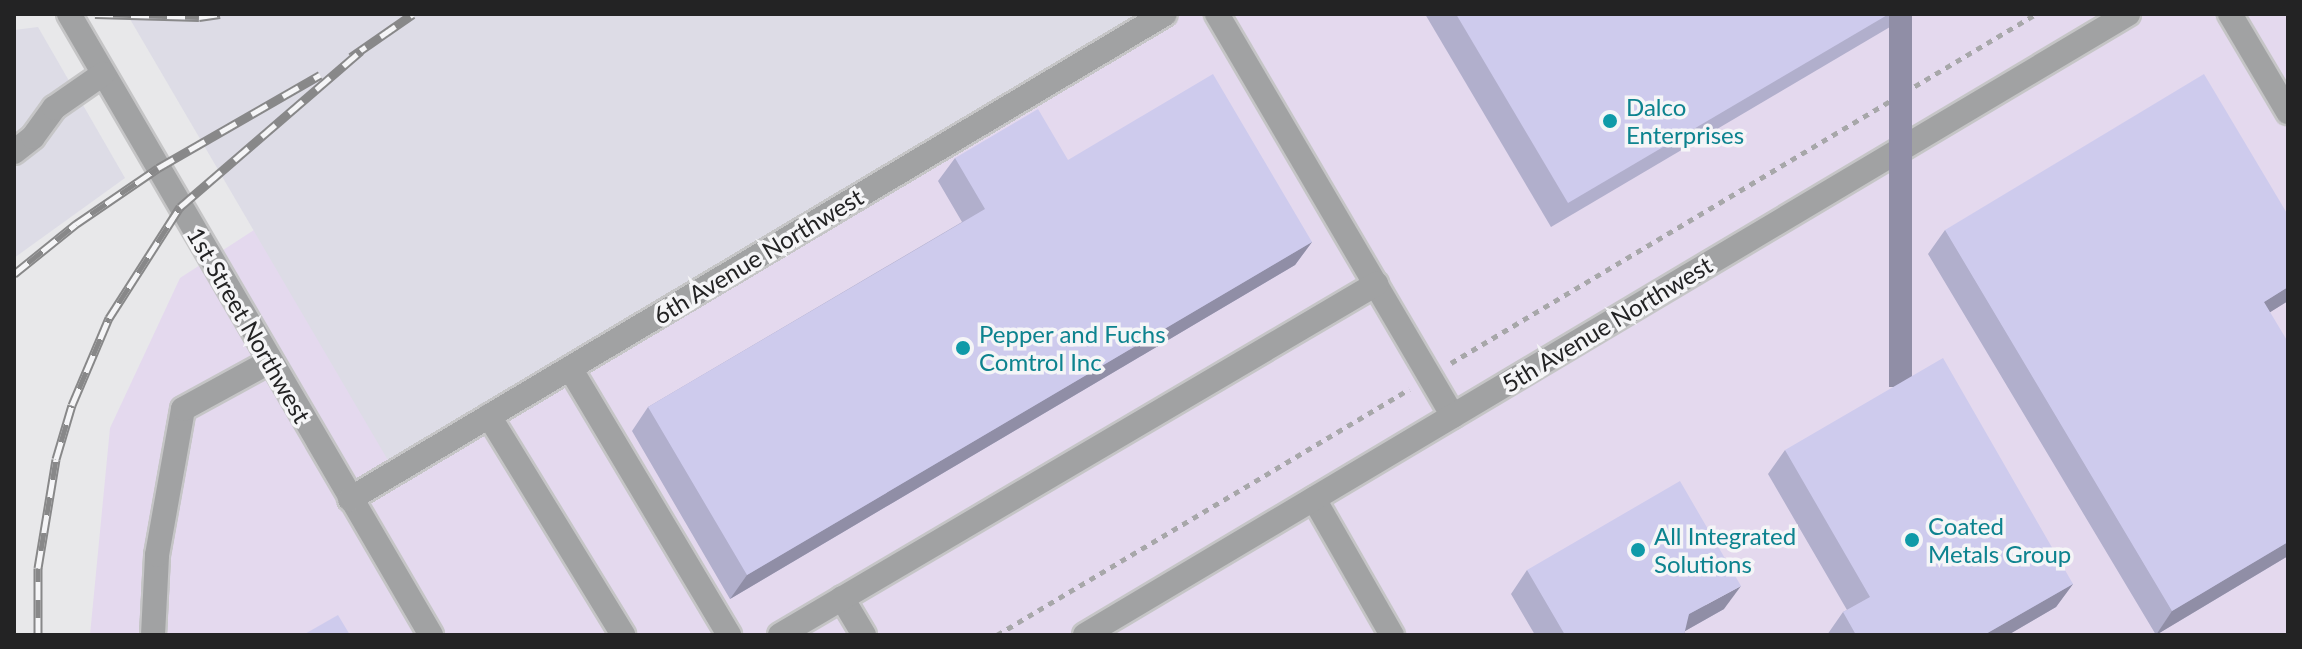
<!DOCTYPE html>
<style>
body{margin:0}
#map{position:relative;width:2302px;height:649px;overflow:hidden;background:#e8e8ea;font-family:Lato,sans-serif}
div>[style]{position:absolute}
[style*='--x']{left:calc(var(--x)*1px);top:calc(var(--y)*1px);width:calc(var(--w)*1px);rotate:calc(var(--a)*1deg)}
.commercial>*{inset:0;background:#e4d9ee}
.built>*{inset:0;background:#dddce6}
.path>*{height:5px;margin-top:-2.5px;transform-origin:0;background:repeating-linear-gradient(90deg,#a7a7a9 0 6px,transparent 0 12px)}
.roads{filter:drop-shadow(2px 0 #c5c5c6) drop-shadow(-2px 0 #c5c5c6) drop-shadow(0 2px #c5c5c6) drop-shadow(0 -2px #c5c5c6)}
.minor>*{height:24px;margin:-12px;padding:0 12px;transform-origin:12px;border-radius:12px;background:#a1a2a3}
.rail>*{height:9px;margin-top:-4.5px;transform-origin:0;background:repeating-linear-gradient(90deg,#f5f5f7 0 18px,#888889 0 36px);box-sizing:border-box;border-block:2px solid #888889}
.wall>*{inset:0;background:#b1afcc}
.shaded-wall>*{inset:0;background:#908ea6;transform-origin:0 0}
.building>*{inset:0;background:#cecbed}
.dots>*{width:22px;height:22px;translate:-50% -50%;box-sizing:border-box;border:4px solid #f5f5f7;border-radius:50%}
span{translate:-50% -50%;white-space:nowrap;text-align:center;line-height:1.15;-webkit-text-stroke:7px #f5f5f7;paint-order:stroke}
.culture-label{font-size:24px;color:#0d838f}
.left{translate:0 -50%;text-align:left}
.street-label{font-size:24px;color:#232324}
.frame{position:absolute;inset:0;border:16px solid #232324;pointer-events:none}
</style>
<div id="map">
<div class="commercial">
<div style="clip-path:polygon(1138px 14px,2288px 14px,2288px 635px,90px 635px,110px 428px,180px 278px,254px 230px,390px 461px)"></div>
</div>
<div class="built">
<div style="clip-path:polygon(127px 14px,1138px 14px,389px 462px)"></div>
<div style="clip-path:polygon(38px 27px,125px 178px,14px 258px,14px 30px)"></div>
</div>
<div class="path">
<div style="--x:1451;--y:363;--w:681;--a:-30.82"></div>
<div style="--x:997;--y:635;--w:480;--a:-30.8"></div>
</div>
<div class="roads">
<div class="minor">
<div style="--x:69;--y:14;--w:719;--a:59.76"></div>
<div style="--x:1217;--y:14;--w:466;--a:59.6"></div>
<div style="--x:2230;--y:14;--w:114;--a:59.4"></div>
<div style="--x:14;--y:152;--w:24;--a:-38"></div>
<div style="--x:33;--y:137;--w:36;--a:-54"></div>
<div style="--x:54;--y:108;--w:60;--a:-34.8"></div>
<div style="--x:570;--y:368;--w:311;--a:59.2"></div>
<div style="--x:489;--y:416;--w:257;--a:58.5"></div>
<div style="--x:350;--y:499;--w:948;--a:-30.76"></div>
<div style="--x:1314;--y:499;--w:157;--a:60.2"></div>
<div style="--x:842;--y:598;--w:43;--a:59.3"></div>
<div style="--x:153;--y:635;--w:80;--a:-87.1"></div>
<div style="--x:157;--y:555;--w:148;--a:-79.9"></div>
<div style="--x:183;--y:409;--w:98;--a:-28.7"></div>
<div style="--x:780;--y:635;--w:692;--a:-30.49"></div>
<div style="--x:1085;--y:635;--w:1214;--a:-30.77"></div>
</div>
</div>
<div class="rail">
<div style="--x:95;--y:14;--w:104;--a:1.7"></div>
<div style="--x:199;--y:17;--w:21;--a:-8"></div>
<div style="--x:351;--y:57;--w:75;--a:-34.7"></div>
<div style="--x:14;--y:274;--w:80;--a:-38.9"></div>
<div style="--x:76;--y:224;--w:99;--a:-34.3"></div>
<div style="--x:158;--y:168;--w:187;--a:-29.9"></div>
<div style="--x:38;--y:635;--w:67;--a:-90"></div>
<div style="--x:38;--y:568;--w:110;--a:-80.6"></div>
<div style="--x:56;--y:459;--w:56;--a:-73.5"></div>
<div style="--x:72;--y:405;--w:95;--a:-67"></div>
<div style="--x:109;--y:318;--w:132;--a:-57.4"></div>
<div style="--x:180;--y:207;--w:239;--a:-40.8"></div>
</div>
<div class="wall">
<div style="clip-path:polygon(1425px 14px,1912px 14px,1551px 227px)"></div>
<div style="clip-path:polygon(955px 158px,1068px 160px,1312px 242px,1295px 265px,730px 599px,632px 431px,648px 407px,962px 222px,938px 181px)"></div>
<div style="clip-path:polygon(2288px 215px,2288px 301px,2270px 312px,2288px 556px,2156px 635px,1928px 254px,1945px 230px)"></div>
<div style="clip-path:polygon(1785px 450px,2073px 584px,2056px 607px,2008px 635px,1827px 635px,1843px 612px,1847px 610px,1768px 474px)"></div>
<div style="clip-path:polygon(1527px 570px,1724px 609px,1685px 631px,1684px 635px,1535px 635px,1511px 594px)"></div>
</div>
<div class="shaded-wall">
<div style="left:1889px;top:14px;width:23px;height:373px"></div>
<div style="clip-path:polygon(1312px 242px,1295px 265px,730px 599px,747px 575px)"></div>
<div style="clip-path:polygon(2288px 287px,2288px 301px,2248px 326px,2264px 302px)"></div>
<div style="clip-path:polygon(2288px 542px,2288px 556px,2156px 635px,2172px 611px)"></div>
<div style="clip-path:polygon(2073px 584px,2056px 607px,2008px 635px,1984px 635px)"></div>
<div style="clip-path:polygon(1741px 586px,1724px 609px,1678px 635px,1689px 614px)"></div>
</div>
<div class="building">
<div style="clip-path:polygon(1456px 14px,1889px 14px,1568px 203px)"></div>
<div style="clip-path:polygon(1213px 74px,1312px 242px,747px 575px,648px 407px,985px 209px,955px 158px,1038px 109px,1068px 160px)"></div>
<div style="clip-path:polygon(2204px 74px,2288px 215px,2288px 287px,2264px 302px,2288px 342px,2288px 542px,2172px 611px,1945px 230px)"></div>
<div style="clip-path:polygon(1943px 358px,2073px 584px,1984px 635px,1856px 635px,1843px 612px,1870px 597px,1785px 450px)"></div>
<div style="clip-path:polygon(1680px 481px,1741px 586px,1689px 614px,1684px 635px,1565px 635px,1527px 570px)"></div>
<div style="clip-path:polygon(338px 615px,350px 635px,303px 635px)"></div>
</div>
<div class="dots">
<div style="left:1610px;top:121px;background:#0f9aa8"></div>
<div style="left:963px;top:348px;background:#0f9aa8"></div>
<div style="left:1912px;top:540px;background:#0f9aa8"></div>
<div style="left:1638px;top:550px;background:#0f9aa8"></div>
</div>
<div class="culture-label">
<span class="left" style="left:1626px;top:121px">Dalco<br>Enterprises</span>
<span class="left" style="left:979px;top:348px">Pepper and Fuchs<br>Comtrol Inc</span>
<span class="left" style="left:1928px;top:540px">Coated<br>Metals Group</span>
<span class="left" style="left:1654px;top:550px">All Integrated<br>Solutions</span>
</div>
<div class="street-label">
<span style="left:758px;top:256px;rotate:-31deg">6th Avenue Northwest</span>
<span style="left:1607px;top:324px;rotate:-31deg">5th Avenue Northwest</span>
<span style="left:249px;top:325px;rotate:60deg">1st Street Northwest</span>
</div>
<div class="frame"></div>
</div>
